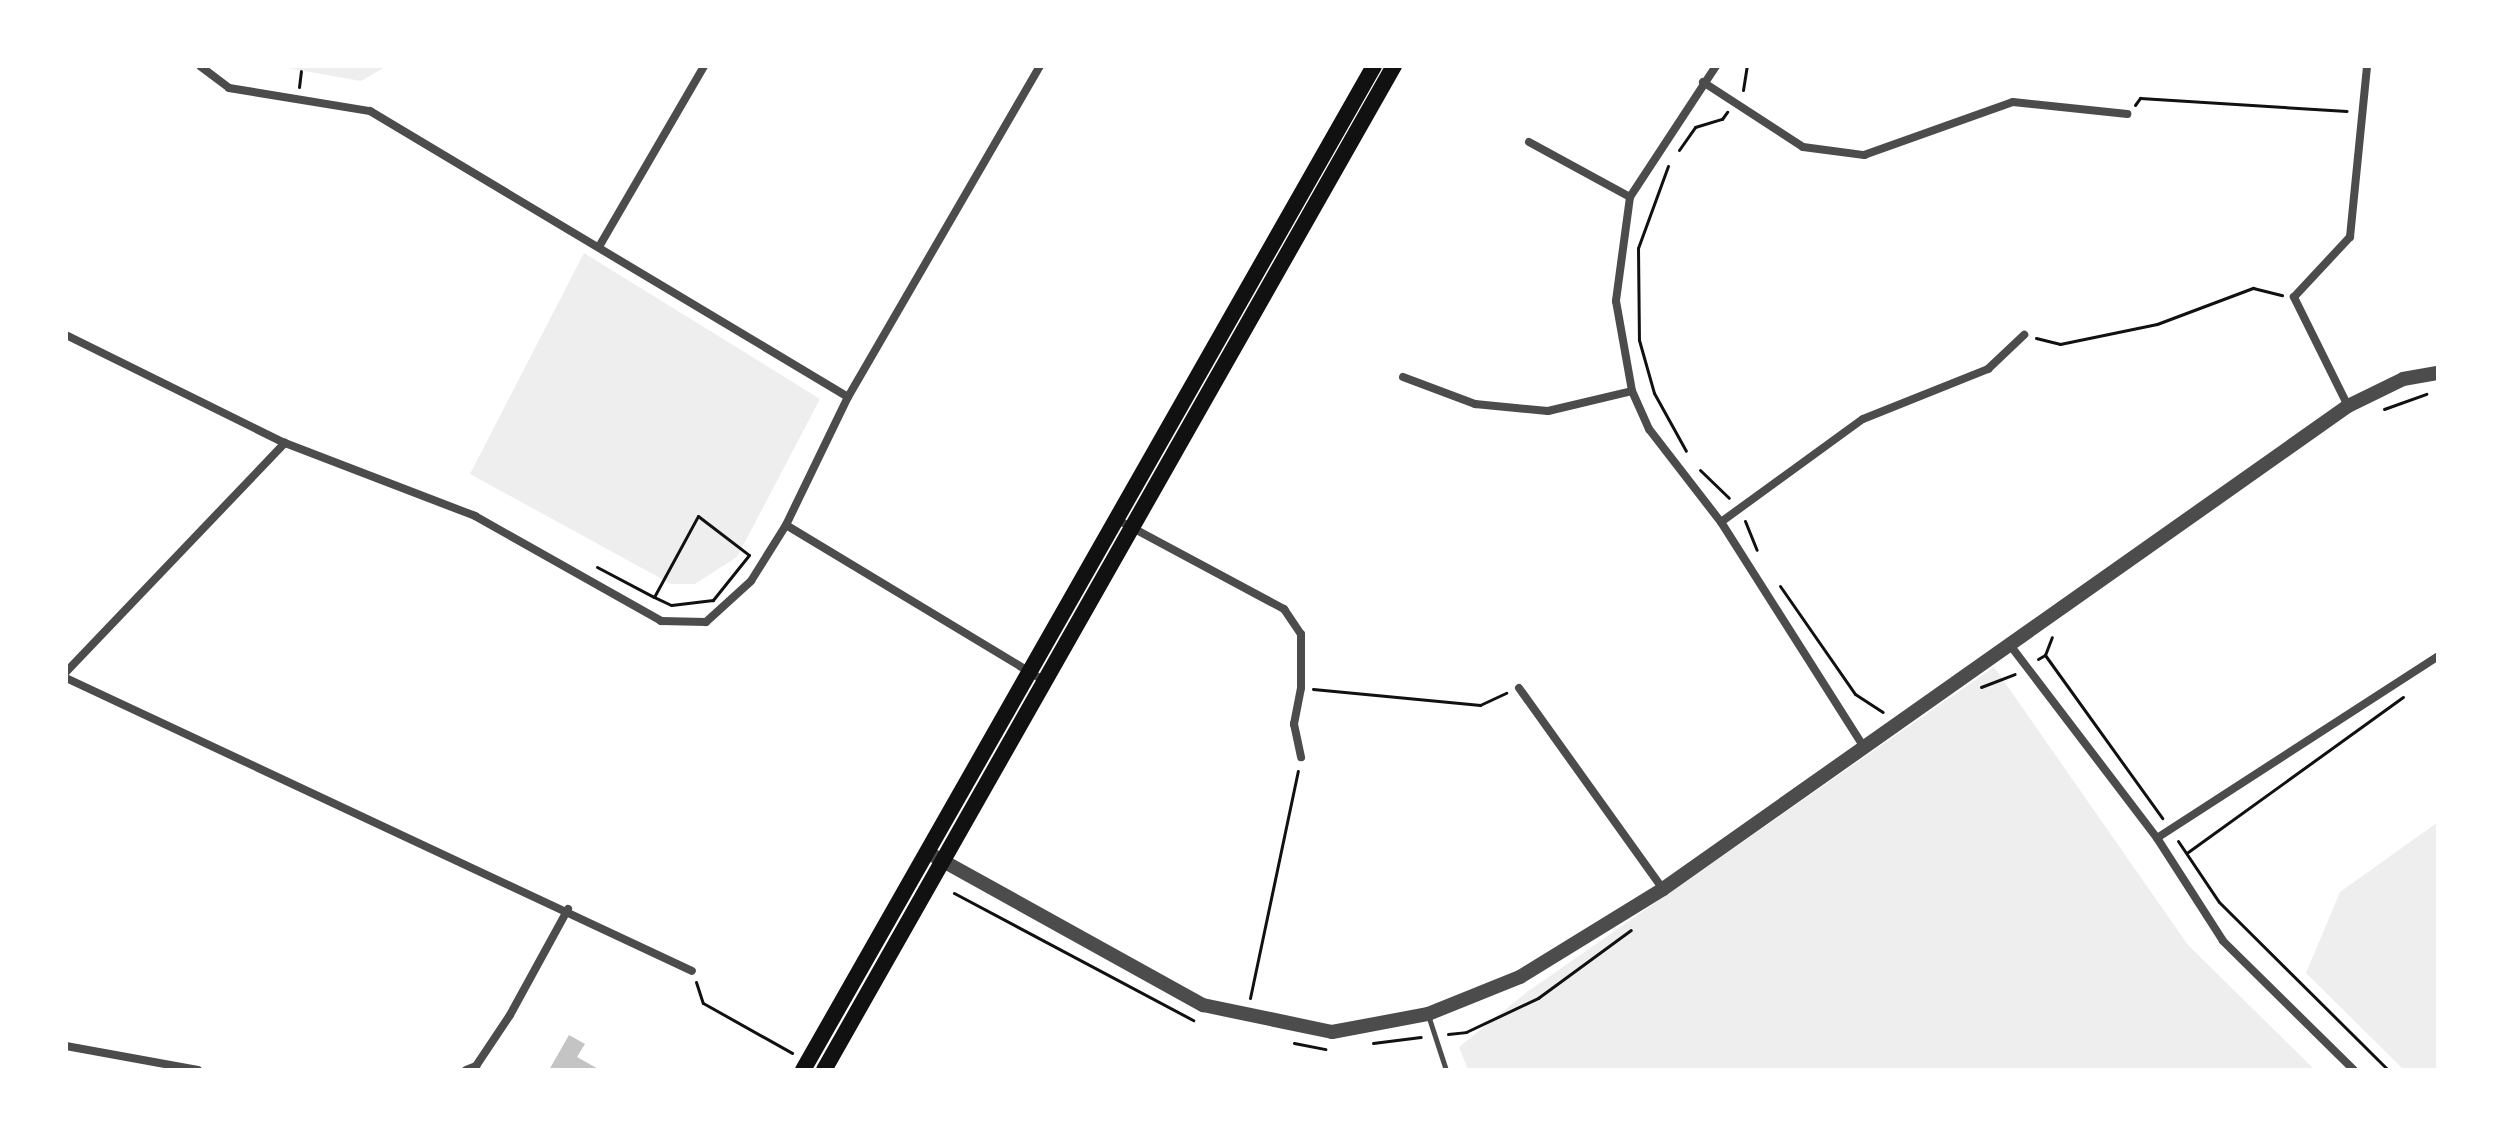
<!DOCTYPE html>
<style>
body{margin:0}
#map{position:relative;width:2504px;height:1136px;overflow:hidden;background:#fff;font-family:Overpass,sans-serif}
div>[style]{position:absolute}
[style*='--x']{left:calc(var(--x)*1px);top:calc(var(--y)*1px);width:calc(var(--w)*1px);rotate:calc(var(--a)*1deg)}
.green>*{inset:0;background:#eee}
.building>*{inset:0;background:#c4c4c4}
.path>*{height:3px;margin:-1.5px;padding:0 1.5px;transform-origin:1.5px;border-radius:1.5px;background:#111}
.service>*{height:5px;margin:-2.5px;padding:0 2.5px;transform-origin:2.5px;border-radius:2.5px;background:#4c4c4c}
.minor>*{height:8px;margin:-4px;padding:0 4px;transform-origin:4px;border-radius:4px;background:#4c4c4c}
.tertiary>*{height:14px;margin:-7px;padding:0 7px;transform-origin:7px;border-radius:7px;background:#4c4c4c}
.secondary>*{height:16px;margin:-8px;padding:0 8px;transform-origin:8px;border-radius:8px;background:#111}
span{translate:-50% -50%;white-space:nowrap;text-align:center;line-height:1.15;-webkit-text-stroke:8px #fff;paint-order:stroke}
.frame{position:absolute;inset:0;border:68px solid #fff;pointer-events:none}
</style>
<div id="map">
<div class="green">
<div style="clip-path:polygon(276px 66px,387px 66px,361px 81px)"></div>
<div style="clip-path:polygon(584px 253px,820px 399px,737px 557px,695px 584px,671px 584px,470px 474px)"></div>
<div style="clip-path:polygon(1994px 667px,2188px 945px,2315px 1070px,1468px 1070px,1459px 1047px,1527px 992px)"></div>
<div style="clip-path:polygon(2438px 822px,2438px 1070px,2404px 1070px,2306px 973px,2340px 892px)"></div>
</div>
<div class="building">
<div style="clip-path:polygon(569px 1035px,585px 1044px,577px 1057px,600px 1070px,549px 1070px)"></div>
</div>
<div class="path">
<div style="--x:299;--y:87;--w:16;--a:-83"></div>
<div style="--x:1743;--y:90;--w:24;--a:-81"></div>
<div style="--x:2135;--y:105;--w:9;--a:-54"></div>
<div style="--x:2140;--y:98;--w:207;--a:3.6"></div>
<div style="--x:1679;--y:150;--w:28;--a:-55"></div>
<div style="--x:1695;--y:127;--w:28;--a:-17"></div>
<div style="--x:1722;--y:119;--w:9;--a:-54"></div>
<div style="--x:1668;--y:166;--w:87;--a:110.1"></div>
<div style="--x:1638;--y:248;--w:92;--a:89.4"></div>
<div style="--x:1639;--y:340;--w:55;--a:74.2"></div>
<div style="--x:1654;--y:393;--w:66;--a:61.1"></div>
<div style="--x:2036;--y:338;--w:25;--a:14"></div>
<div style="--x:2060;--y:344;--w:99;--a:-11.7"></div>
<div style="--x:2157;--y:324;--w:103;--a:-20.6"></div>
<div style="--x:2253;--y:288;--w:30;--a:14"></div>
<div style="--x:2384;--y:409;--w:45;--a:-19.7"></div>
<div style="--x:1700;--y:470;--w:40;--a:44"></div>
<div style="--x:698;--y:516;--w:64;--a:37.4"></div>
<div style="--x:749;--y:555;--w:58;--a:128.7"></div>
<div style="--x:713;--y:600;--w:42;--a:173.2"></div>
<div style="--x:671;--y:605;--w:19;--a:-155"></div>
<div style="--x:654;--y:597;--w:92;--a:-61.5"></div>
<div style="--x:1745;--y:521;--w:31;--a:68"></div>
<div style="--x:597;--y:567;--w:64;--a:27.8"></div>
<div style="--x:1780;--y:586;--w:131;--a:55.2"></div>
<div style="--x:1855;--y:694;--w:33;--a:33"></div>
<div style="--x:2045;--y:655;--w:19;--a:-69"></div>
<div style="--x:2038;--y:659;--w:8;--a:-30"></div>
<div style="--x:2045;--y:655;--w:201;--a:54.3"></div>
<div style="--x:1981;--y:687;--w:36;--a:-21"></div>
<div style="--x:1313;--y:689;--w:168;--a:5.5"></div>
<div style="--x:1480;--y:705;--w:29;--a:-25"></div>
<div style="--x:2178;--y:841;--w:73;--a:56.1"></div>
<div style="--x:2219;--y:902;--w:238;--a:44.8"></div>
<div style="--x:2188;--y:852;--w:265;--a:-35.8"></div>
<div style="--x:954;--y:893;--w:271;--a:28"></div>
<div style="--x:696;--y:982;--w:22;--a:72"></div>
<div style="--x:703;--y:1003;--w:102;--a:29.3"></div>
<div style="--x:1250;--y:998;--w:232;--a:-78.1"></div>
<div style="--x:1448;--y:1034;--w:18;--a:-6"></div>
<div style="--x:1466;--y:1032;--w:80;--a:-25.3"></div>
<div style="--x:1538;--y:998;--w:115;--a:-36.2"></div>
<div style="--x:1294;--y:1043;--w:32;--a:11"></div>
<div style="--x:1373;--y:1043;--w:48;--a:-7.1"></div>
</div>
<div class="service">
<div style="--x:1428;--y:1015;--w:58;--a:71.9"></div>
</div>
<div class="minor">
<div style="--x:200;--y:66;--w:36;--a:37"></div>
<div style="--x:229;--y:88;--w:143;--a:9.3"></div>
<div style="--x:370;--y:111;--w:557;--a:30.89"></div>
<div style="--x:1716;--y:66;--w:157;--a:123.3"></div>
<div style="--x:1630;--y:197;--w:105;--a:97.7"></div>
<div style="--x:1616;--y:301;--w:91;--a:79.9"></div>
<div style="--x:1632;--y:391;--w:42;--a:65.9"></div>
<div style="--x:1649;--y:429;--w:118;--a:52.3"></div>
<div style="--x:1721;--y:522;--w:267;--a:57.6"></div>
<div style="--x:1703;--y:82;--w:119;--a:33"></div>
<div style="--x:1803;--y:147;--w:62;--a:7.5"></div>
<div style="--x:1864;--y:155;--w:158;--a:-19.6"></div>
<div style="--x:2013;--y:102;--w:115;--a:6"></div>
<div style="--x:1529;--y:142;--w:115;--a:28.6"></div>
<div style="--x:600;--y:245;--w:207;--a:-59.8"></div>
<div style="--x:66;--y:335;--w:244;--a:26.3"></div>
<div style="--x:285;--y:443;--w:204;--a:21"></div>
<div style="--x:475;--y:516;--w:214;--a:29.4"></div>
<div style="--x:661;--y:621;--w:45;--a:1.3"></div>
<div style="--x:706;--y:622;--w:61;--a:-42.3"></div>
<div style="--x:751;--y:581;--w:66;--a:-58"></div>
<div style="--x:786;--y:525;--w:142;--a:-64.2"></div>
<div style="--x:848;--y:397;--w:383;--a:-59.9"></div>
<div style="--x:1403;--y:377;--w:77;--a:20.6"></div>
<div style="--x:1475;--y:404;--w:73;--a:5.5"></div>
<div style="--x:1548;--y:411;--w:86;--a:-13.4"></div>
<div style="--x:2348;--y:406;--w:122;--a:-116.4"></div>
<div style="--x:2294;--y:297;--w:82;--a:-47"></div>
<div style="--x:2350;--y:237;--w:172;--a:-84.3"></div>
<div style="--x:1116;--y:519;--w:191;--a:28.2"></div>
<div style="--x:1284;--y:609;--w:30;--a:56"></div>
<div style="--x:1301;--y:634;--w:54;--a:90"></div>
<div style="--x:1301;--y:688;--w:37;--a:101"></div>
<div style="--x:1294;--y:724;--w:34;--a:78"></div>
<div style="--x:1721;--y:522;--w:175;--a:-36"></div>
<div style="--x:1863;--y:419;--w:135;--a:-21.8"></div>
<div style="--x:1988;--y:369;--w:50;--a:-43.4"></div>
<div style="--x:786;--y:525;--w:300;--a:31.1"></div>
<div style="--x:2010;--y:645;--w:243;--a:52.7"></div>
<div style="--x:2157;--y:838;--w:122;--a:57.3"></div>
<div style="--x:2223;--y:941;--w:184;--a:44.6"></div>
<div style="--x:66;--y:672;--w:317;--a:-46.3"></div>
<div style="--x:66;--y:678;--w:691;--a:25.08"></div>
<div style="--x:1519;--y:688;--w:247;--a:54.4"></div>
<div style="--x:2157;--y:838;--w:335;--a:-32.9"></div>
<div style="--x:66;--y:1046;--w:134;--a:10.3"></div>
<div style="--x:466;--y:1070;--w:11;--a:-22"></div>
<div style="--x:476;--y:1066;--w:61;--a:-56.3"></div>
<div style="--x:510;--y:1015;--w:121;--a:-61.3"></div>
</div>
<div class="tertiary">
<div style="--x:934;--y:856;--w:308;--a:29"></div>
<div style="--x:1203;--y:1005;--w:132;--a:11.8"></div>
<div style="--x:1332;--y:1032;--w:98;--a:-10.6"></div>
<div style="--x:1428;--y:1014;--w:99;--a:-21.9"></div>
<div style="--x:1520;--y:977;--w:168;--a:-31.6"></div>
<div style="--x:1663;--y:889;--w:838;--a:-35.19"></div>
<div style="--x:2348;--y:406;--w:61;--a:-26.1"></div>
<div style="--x:2403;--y:379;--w:36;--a:-10"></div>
</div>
<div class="secondary">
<div style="--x:803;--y:1070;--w:1155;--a:-60.37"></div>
<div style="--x:824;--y:1070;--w:1155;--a:-60.42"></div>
</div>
<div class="frame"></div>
</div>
